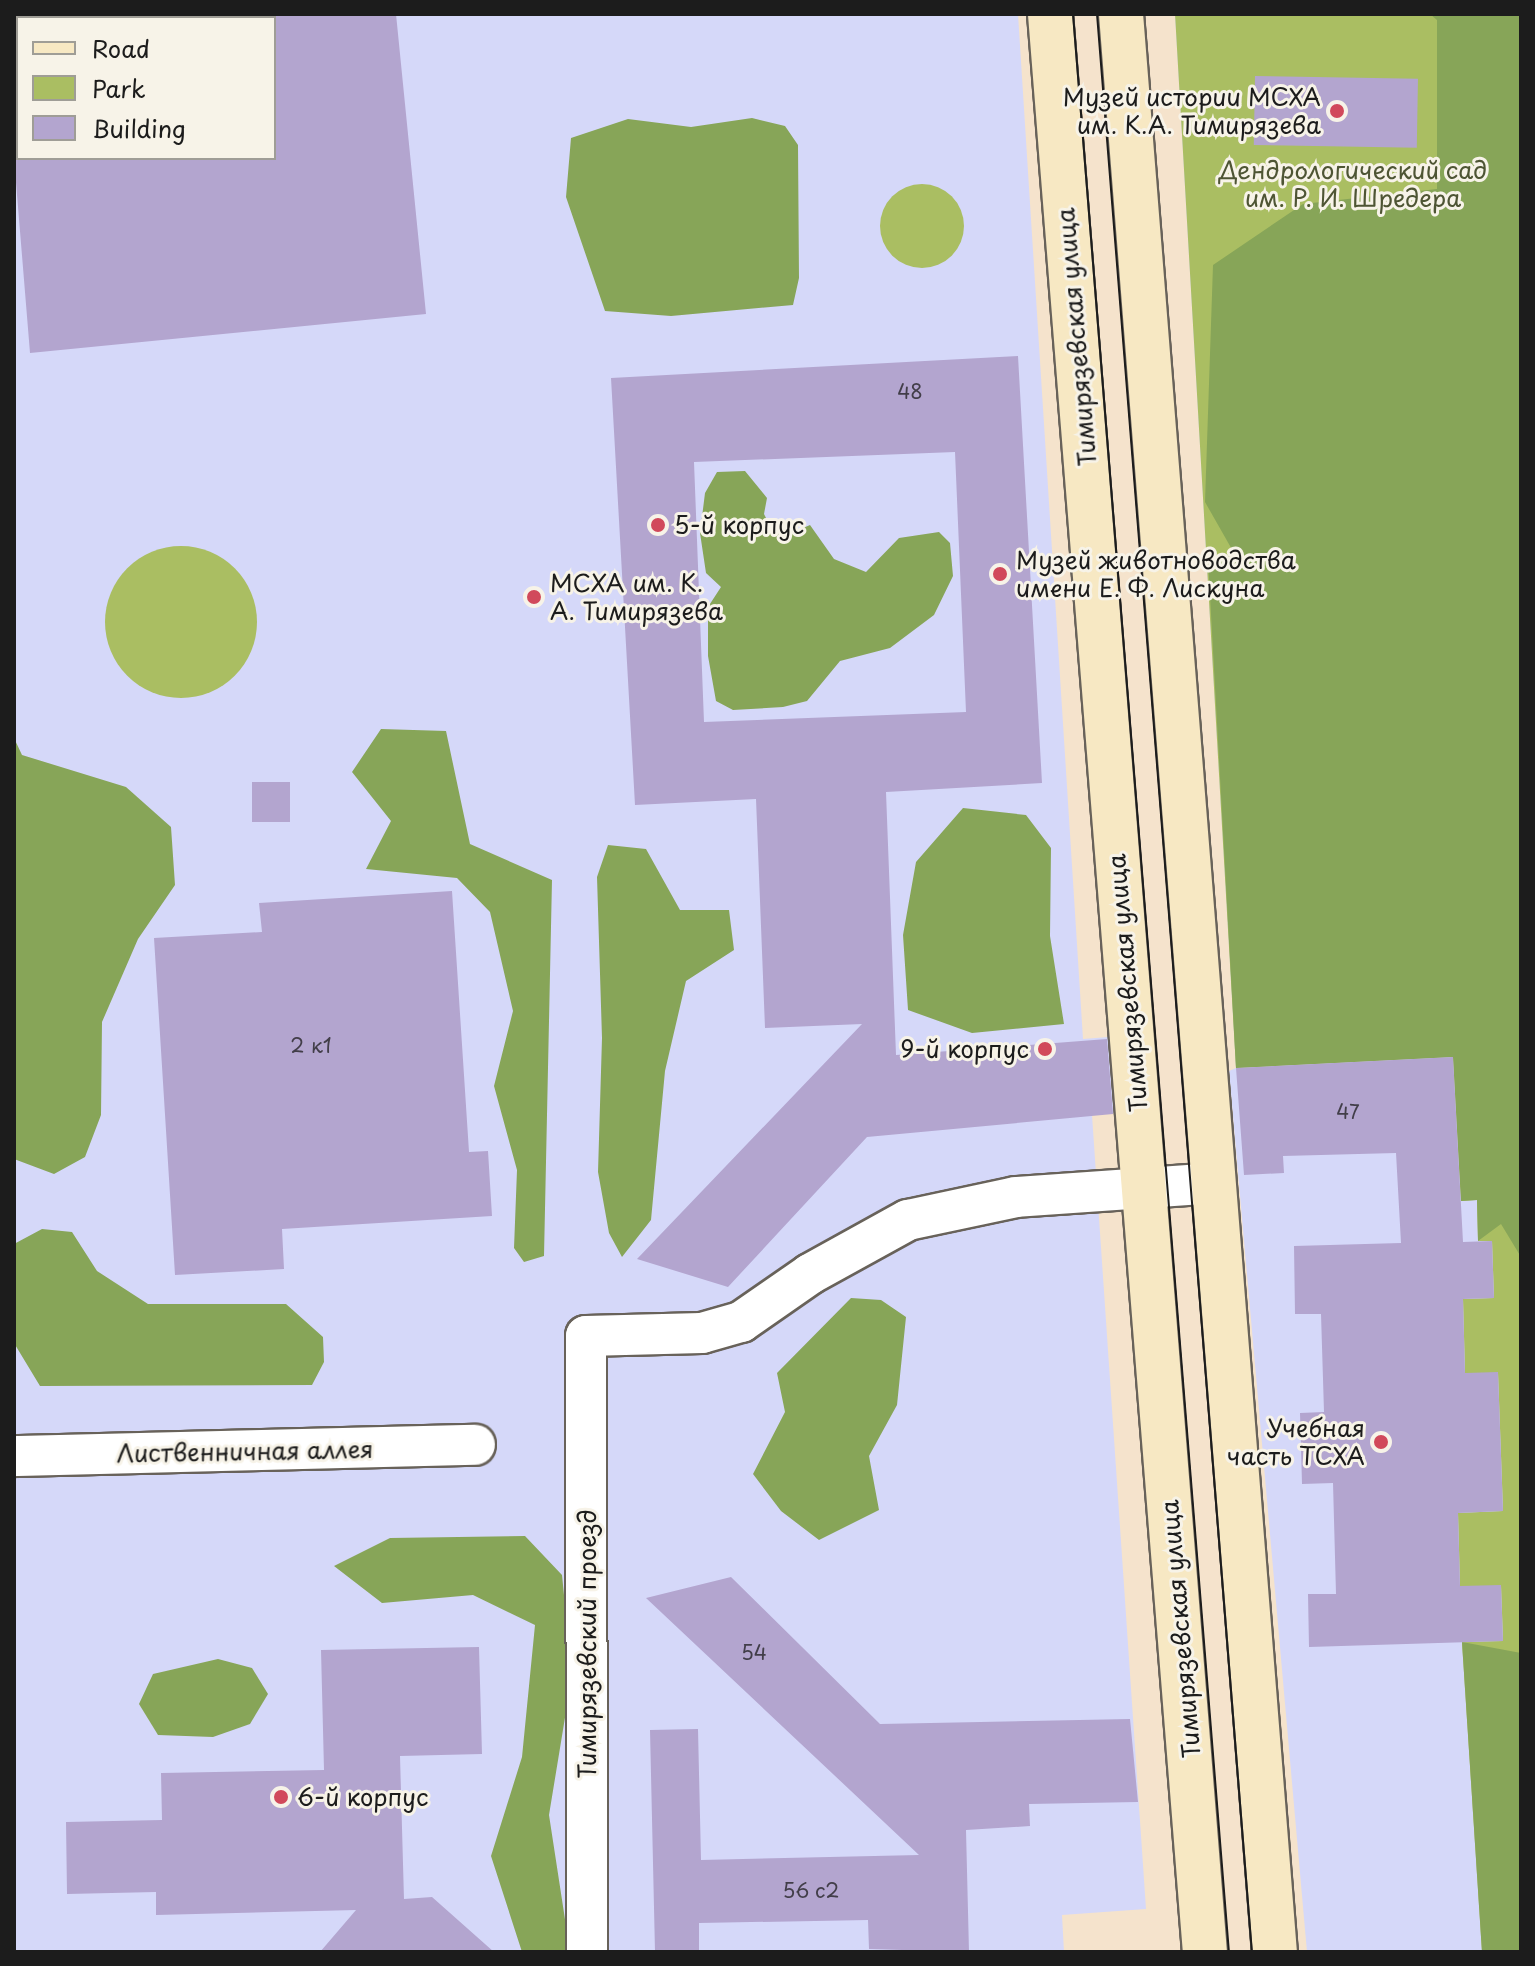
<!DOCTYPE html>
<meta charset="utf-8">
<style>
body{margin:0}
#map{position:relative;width:1535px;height:1966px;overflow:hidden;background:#f5e3cc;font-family:"Playpen Sans",sans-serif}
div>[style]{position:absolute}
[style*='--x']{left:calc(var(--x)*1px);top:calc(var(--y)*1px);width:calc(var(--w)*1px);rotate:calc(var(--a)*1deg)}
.built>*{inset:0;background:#d5d8f9}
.green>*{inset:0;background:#aabe62}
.round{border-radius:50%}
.forest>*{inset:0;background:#87a558}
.building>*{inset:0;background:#b3a5cf;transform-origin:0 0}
.roads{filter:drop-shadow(2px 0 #68625a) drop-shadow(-2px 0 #68625a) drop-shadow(0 2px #68625a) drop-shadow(0 -2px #68625a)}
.street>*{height:40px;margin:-20px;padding:0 20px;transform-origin:20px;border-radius:20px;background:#fff}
.secondary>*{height:44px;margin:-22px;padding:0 22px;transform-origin:22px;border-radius:22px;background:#f7e8c3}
.tram>*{height:2px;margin:-1px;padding:0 1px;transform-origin:1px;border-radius:1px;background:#1c1c1c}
.dots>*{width:22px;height:22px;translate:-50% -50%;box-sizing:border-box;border:4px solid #f7f3e8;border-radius:50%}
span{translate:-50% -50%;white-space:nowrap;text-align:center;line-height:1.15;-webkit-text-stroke:6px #f7f3e8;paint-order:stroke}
.number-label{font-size:20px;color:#423e49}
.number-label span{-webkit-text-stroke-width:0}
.poi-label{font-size:24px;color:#1c1c1c}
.right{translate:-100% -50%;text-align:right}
.left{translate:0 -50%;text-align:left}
.park-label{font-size:24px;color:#4e5534}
.street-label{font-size:24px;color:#1c1c1c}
.frame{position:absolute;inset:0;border:16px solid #1c1c1c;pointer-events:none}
.legend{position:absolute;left:16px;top:16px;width:260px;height:144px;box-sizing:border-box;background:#f7f3e8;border:2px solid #9f9d96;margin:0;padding:10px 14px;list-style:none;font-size:24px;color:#1c1c1c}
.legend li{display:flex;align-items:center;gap:16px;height:40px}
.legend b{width:40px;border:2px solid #9f9d96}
</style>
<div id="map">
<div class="built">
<div style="clip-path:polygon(evenodd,14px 14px,1018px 14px,1083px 1039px,1121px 1036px,1126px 1112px,1092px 1115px,1146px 1909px,1062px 1915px,1064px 1952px,14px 1952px,14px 14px,18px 18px,274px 18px,274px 158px,18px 158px,18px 18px)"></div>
<div style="clip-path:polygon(1175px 14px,1521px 14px,1521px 1952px,1307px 1952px,1229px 1071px,1236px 1068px)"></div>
</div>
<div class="green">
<div style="clip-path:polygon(1175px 14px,1521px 14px,1521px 1952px,1482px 1952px,1462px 1642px,1503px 1641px,1501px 1586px,1460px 1586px,1458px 1513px,1503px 1511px,1498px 1373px,1465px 1373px,1463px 1299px,1494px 1298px,1492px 1241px,1478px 1241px,1477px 1200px,1461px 1201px,1453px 1057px,1236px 1068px)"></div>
<div class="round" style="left:880px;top:184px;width:84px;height:84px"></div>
<div class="round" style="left:105px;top:546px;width:152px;height:152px"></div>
</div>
<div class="forest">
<div style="clip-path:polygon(1430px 14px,1521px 14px,1521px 1257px,1501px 1224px,1478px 1241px,1477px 1200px,1461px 1201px,1453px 1057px,1236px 1068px,1208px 560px,1238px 560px,1205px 502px,1213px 265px,1303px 204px,1437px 189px,1437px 20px)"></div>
<div style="clip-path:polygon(752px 118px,785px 126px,798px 145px,799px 278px,793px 305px,671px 316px,605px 311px,566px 197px,571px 138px,628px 119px,691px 127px)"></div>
<div style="clip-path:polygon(745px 471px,767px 498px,764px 514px,772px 530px,789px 534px,810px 525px,834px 559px,866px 572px,899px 538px,939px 532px,950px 543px,953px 576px,934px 615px,890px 648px,840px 661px,807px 701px,783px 707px,733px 710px,716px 701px,708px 656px,708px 607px,721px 587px,706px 573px,700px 533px,705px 493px,717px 472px)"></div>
<div style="clip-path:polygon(381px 729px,446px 731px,470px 844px,552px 880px,544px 1256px,524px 1262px,514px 1248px,517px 1170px,494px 1086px,513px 1011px,490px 912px,457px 878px,366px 869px,391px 821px,352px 772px)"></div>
<div style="clip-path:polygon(14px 738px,22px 755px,126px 787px,171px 827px,175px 885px,138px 939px,102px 1022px,101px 1115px,85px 1157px,54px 1174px,14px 1159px)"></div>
<div style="clip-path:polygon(963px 808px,1026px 815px,1051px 848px,1050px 936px,1064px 1024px,972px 1033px,908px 1010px,903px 935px,916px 862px)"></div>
<div style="clip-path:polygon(608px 845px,646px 849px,680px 910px,729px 910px,734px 950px,686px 981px,665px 1071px,651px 1220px,622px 1257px,609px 1233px,598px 1172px,602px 1038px,597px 877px)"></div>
<div style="clip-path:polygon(42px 1229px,72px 1232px,97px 1271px,148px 1304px,286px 1304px,323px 1337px,324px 1362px,312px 1385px,40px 1386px,14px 1343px,14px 1244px)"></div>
<div style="clip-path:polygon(851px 1298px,881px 1300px,906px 1317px,897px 1405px,869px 1456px,879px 1510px,819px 1540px,781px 1511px,753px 1474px,785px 1412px,777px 1373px)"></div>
<div style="clip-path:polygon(525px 1536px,562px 1575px,572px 1675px,549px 1815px,570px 1952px,522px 1952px,491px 1856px,522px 1757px,535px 1625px,473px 1595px,382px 1603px,334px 1566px,390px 1538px)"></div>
<div style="clip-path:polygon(1462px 1642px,1521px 1653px,1521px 1952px,1482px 1952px)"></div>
<div style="clip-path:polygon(218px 1659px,252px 1668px,268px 1694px,250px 1724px,213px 1737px,158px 1735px,139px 1704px,153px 1674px)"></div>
</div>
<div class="building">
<div style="clip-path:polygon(274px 14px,396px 14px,426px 314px,30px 353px,14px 158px,274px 158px)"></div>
<div style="left:1255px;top:76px;width:163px;height:69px;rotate:1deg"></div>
<div style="clip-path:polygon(evenodd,1018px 356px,1042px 783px,886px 792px,896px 1055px,1107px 1039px,1113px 1114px,867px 1137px,728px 1287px,637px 1259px,862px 1024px,765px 1028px,756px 799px,635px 805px,611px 378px,1018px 356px,955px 452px,966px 712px,704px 722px,694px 462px,955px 452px)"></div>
<div style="left:252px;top:782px;width:38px;height:40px"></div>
<div style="clip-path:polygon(452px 891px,469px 1152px,488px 1151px,492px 1216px,282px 1229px,284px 1269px,175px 1275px,154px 938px,262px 932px,259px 903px)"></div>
<div style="clip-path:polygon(1453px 1057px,1463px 1242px,1492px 1241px,1494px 1298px,1463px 1299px,1465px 1373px,1498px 1372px,1503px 1511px,1458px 1513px,1460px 1586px,1501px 1585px,1503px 1641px,1309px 1647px,1308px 1594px,1336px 1594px,1333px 1483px,1302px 1484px,1300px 1413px,1324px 1412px,1321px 1314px,1295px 1314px,1294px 1246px,1401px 1243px,1396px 1153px,1283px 1156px,1284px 1173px,1244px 1175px,1236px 1068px)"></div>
<div style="clip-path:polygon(731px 1577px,880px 1724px,1130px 1719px,1138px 1802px,1029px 1804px,1030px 1826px,966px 1830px,969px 1952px,869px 1949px,868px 1920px,699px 1923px,699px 1952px,655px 1952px,650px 1730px,698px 1729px,701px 1860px,919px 1855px,646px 1598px)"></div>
<div style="clip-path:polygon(479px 1647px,482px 1754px,400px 1756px,404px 1899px,432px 1897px,494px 1952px,320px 1952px,356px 1910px,156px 1915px,156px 1892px,67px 1894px,66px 1822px,162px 1820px,161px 1773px,324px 1770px,321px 1650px)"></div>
</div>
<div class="roads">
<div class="street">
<div style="--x:14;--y:1456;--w:461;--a:-1.4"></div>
<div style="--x:587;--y:1952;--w:616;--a:-90.09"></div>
<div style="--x:586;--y:1336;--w:116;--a:-1.5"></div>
<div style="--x:702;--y:1333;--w:41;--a:-15.8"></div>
<div style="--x:741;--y:1322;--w:84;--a:-34.8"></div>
<div style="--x:810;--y:1274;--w:112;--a:-28.9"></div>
<div style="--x:908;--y:1220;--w:110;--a:-12"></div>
<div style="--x:1016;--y:1197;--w:199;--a:-4"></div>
</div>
<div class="secondary">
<div style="--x:1050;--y:14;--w:1944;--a:85.43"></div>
<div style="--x:1121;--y:14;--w:1944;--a:85.46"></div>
</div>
</div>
<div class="tram">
<div style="--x:1073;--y:14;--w:1944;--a:85.4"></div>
<div style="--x:1097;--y:14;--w:1944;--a:85.43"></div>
</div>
<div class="dots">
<div style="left:1337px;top:111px;background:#d1495b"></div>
<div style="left:658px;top:525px;background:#d1495b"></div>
<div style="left:1000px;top:574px;background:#d1495b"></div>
<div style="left:534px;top:597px;background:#d1495b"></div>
<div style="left:1045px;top:1049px;background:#d1495b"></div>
<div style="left:1381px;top:1442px;background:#d1495b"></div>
<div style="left:281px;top:1797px;background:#d1495b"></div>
</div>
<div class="number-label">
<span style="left:910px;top:391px">48</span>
<span style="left:311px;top:1045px">2 к1</span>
<span style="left:1348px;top:1111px">47</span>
<span style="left:754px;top:1652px">54</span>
<span style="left:811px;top:1890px">56 с2</span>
</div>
<div class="poi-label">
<span class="right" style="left:1321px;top:111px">Музей истории МСХА<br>им. К.А. Тимирязева</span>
<span class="left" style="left:674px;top:525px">5-й корпус</span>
<span class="left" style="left:1016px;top:574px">Музей животноводства<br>имени Е. Ф. Лискуна</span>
<span class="left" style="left:550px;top:597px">МСХА им. К.<br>А. Тимирязева</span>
<span class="right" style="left:1029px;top:1049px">9-й корпус</span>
<span class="right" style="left:1365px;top:1442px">Учебная<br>часть ТСХА</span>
<span class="left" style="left:297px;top:1797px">6-й корпус</span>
</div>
<div class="park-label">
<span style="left:1353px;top:184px">Дендрологический сад<br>им. Р. И. Шредера</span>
</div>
<div class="street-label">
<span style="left:1076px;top:337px;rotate:-95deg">Тимирязевская улица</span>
<span style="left:1127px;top:983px;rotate:-95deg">Тимирязевская улица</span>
<span style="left:245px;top:1451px;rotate:-1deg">Лиственничная аллея</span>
<span style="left:1180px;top:1629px;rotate:-95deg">Тимирязевская улица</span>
<span style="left:587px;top:1644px;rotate:-90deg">Тимирязевский проезд</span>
</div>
<div class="frame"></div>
<ul class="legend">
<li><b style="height:10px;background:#f7e8c3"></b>Road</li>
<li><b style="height:22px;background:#aabe62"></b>Park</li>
<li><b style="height:22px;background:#b3a5cf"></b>Building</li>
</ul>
</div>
